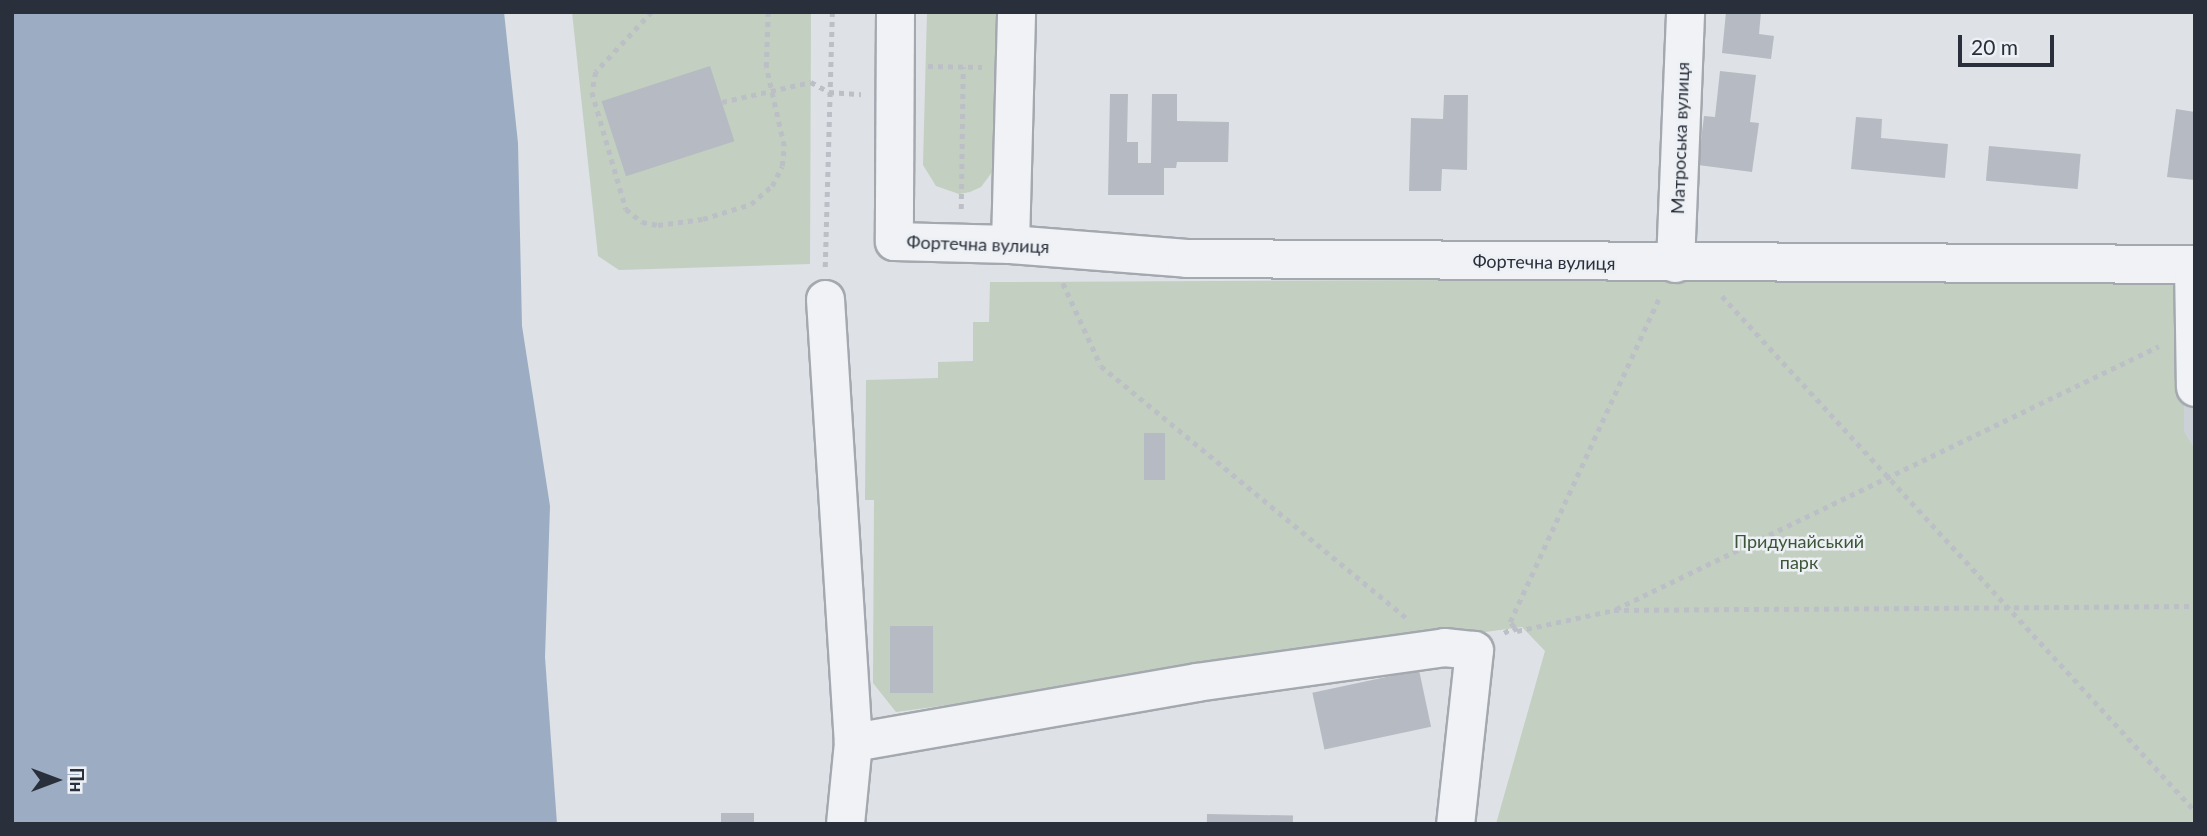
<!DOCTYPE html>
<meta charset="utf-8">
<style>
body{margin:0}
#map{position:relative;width:2207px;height:836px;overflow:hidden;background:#dee1e6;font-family:Lato,sans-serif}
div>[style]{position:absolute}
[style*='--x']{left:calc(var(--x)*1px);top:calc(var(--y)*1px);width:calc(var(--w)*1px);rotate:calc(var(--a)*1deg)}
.built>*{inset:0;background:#ccd0d7}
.green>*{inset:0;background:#c3cfc0}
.water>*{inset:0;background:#9cadc3}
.building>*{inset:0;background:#b6bac2;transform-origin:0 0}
.path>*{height:4.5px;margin-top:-2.25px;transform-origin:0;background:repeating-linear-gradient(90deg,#bcbfc5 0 5px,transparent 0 10px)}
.roads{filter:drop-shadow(2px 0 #a4a8af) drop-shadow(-2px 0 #a4a8af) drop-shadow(0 2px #a4a8af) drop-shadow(0 -2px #a4a8af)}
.minor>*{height:37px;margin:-18.5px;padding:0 18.5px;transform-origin:18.5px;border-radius:18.5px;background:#f0f2f5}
span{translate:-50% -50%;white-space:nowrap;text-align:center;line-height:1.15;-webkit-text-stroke:5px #edf0f4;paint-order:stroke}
.street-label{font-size:18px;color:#292f3b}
.park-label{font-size:18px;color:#3c5637}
.frame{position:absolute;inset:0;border:14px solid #292f3b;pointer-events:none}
.north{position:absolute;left:21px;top:745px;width:70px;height:70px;-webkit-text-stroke:5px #edf0f4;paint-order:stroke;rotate:90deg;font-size:19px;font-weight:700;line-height:28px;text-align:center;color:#292f3b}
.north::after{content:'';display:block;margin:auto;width:24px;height:32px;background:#292f3b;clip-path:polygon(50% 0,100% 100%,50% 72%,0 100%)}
.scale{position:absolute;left:1958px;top:35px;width:96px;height:32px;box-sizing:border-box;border:4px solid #292f3b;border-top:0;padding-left:9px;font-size:21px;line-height:24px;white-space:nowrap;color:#292f3b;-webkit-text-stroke:5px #edf0f4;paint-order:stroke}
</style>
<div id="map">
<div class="built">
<div style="clip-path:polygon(2185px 281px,2195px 281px,2195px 449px,2184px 431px)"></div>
</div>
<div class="green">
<div style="clip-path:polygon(572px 12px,811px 12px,810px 264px,619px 270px,598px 256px)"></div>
<div style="clip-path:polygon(927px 12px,1001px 12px,995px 168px,981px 187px,970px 192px,959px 194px,936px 186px,923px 165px)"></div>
<div style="clip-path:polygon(1691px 279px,2185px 281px,2184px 431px,2195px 449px,2195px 824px,1496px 824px,1545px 651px,1522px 627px,896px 712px,873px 683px,874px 500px,865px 500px,866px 380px,938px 378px,938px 362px,973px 361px,973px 322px,989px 322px,990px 282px)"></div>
</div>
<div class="water">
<div style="clip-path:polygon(12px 12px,504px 12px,518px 143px,522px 326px,550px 506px,545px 657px,557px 824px,12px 824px)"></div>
</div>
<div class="building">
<div style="clip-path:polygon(1726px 12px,1761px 12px,1759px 34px,1774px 36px,1771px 59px,1722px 53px)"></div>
<div style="left:710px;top:66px;width:79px;height:114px;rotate:72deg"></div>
<div style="clip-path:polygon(1720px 71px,1756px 75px,1750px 122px,1759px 123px,1752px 172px,1698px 165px,1704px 116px,1715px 117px)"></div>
<div style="clip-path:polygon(1110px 94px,1128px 94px,1127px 142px,1138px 142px,1138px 163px,1151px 163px,1152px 94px,1177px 94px,1177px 121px,1229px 122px,1228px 162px,1177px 162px,1176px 168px,1164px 168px,1164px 195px,1108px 195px)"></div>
<div style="clip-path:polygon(1444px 95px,1468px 95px,1467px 170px,1442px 169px,1441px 191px,1409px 191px,1411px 118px,1443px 119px)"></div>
<div style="clip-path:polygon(2176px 109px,2195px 112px,2195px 180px,2167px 177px)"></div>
<div style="clip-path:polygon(1856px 117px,1882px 119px,1881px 138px,1948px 144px,1945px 178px,1851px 169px)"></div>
<div style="left:1989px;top:146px;width:92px;height:35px;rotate:5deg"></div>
<div style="left:1144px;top:433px;width:21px;height:47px"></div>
<div style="left:890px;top:626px;width:43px;height:67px"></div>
<div style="left:1419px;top:670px;width:58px;height:109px;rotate:78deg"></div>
<div style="left:721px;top:813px;width:33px;height:11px"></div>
<div style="left:1207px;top:814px;width:86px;height:10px;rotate:1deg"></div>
</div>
<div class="path">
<div style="--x:652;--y:12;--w:82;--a:133"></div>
<div style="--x:596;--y:72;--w:20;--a:101"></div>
<div style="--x:592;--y:92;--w:122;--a:73.8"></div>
<div style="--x:626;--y:209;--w:21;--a:39"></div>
<div style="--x:642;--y:222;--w:16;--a:11"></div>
<div style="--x:658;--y:225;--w:45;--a:-7.6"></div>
<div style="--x:703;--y:219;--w:50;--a:-17.4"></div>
<div style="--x:751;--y:204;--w:28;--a:-41"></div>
<div style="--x:772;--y:186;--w:22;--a:-63"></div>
<div style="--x:782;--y:166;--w:20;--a:-84"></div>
<div style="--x:784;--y:146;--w:81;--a:-102.8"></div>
<div style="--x:766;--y:67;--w:55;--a:-87.9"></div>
<div style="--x:928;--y:66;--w:54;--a:1.1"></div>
<div style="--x:722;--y:102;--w:91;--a:-12.7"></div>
<div style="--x:811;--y:82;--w:21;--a:29"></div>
<div style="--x:829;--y:92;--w:32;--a:4"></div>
<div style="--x:961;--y:209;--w:142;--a:-89.2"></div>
<div style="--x:825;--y:267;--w:255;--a:-88.4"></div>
<div style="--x:1063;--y:283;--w:91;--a:65.4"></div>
<div style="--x:1101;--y:366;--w:396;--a:39.5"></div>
<div style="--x:1722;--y:296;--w:699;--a:47.43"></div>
<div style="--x:1616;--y:609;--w:603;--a:-25.84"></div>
<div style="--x:1514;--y:627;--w:5;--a:53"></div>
<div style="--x:1517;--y:631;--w:99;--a:-12.2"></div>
<div style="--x:1614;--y:610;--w:581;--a:-0.39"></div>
<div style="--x:1504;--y:633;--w:12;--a:-31"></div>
<div style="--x:1514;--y:627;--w:6;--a:-129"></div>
<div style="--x:1510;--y:622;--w:359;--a:-65.3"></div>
</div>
<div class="roads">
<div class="minor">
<div style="--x:895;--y:12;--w:229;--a:90.3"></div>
<div style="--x:894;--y:241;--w:116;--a:1.5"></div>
<div style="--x:1010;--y:244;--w:177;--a:4.5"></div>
<div style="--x:1186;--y:258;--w:1009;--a:0.34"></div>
<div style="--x:1010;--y:244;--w:232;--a:-88.5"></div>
<div style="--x:1675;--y:263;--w:251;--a:-87.7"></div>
<div style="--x:2193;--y:264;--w:123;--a:89.1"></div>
<div style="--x:825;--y:299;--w:444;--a:86.4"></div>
<div style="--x:853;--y:742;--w:82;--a:95.6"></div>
<div style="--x:853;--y:742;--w:348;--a:-9.9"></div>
<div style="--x:1196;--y:682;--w:250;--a:-8"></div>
<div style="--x:1444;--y:647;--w:30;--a:6"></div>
<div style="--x:1474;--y:650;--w:175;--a:96.2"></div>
</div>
</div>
<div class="street-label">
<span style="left:1680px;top:138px;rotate:-88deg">Матроська вулиця</span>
<span style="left:978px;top:244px;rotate:2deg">Фортечна вулиця</span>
<span style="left:1544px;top:262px;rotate:1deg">Фортечна вулиця</span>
</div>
<div class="park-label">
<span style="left:1799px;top:552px">Придунайський<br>парк</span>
</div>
<div class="frame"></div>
<div class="north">Пн</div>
<div class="scale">20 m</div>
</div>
